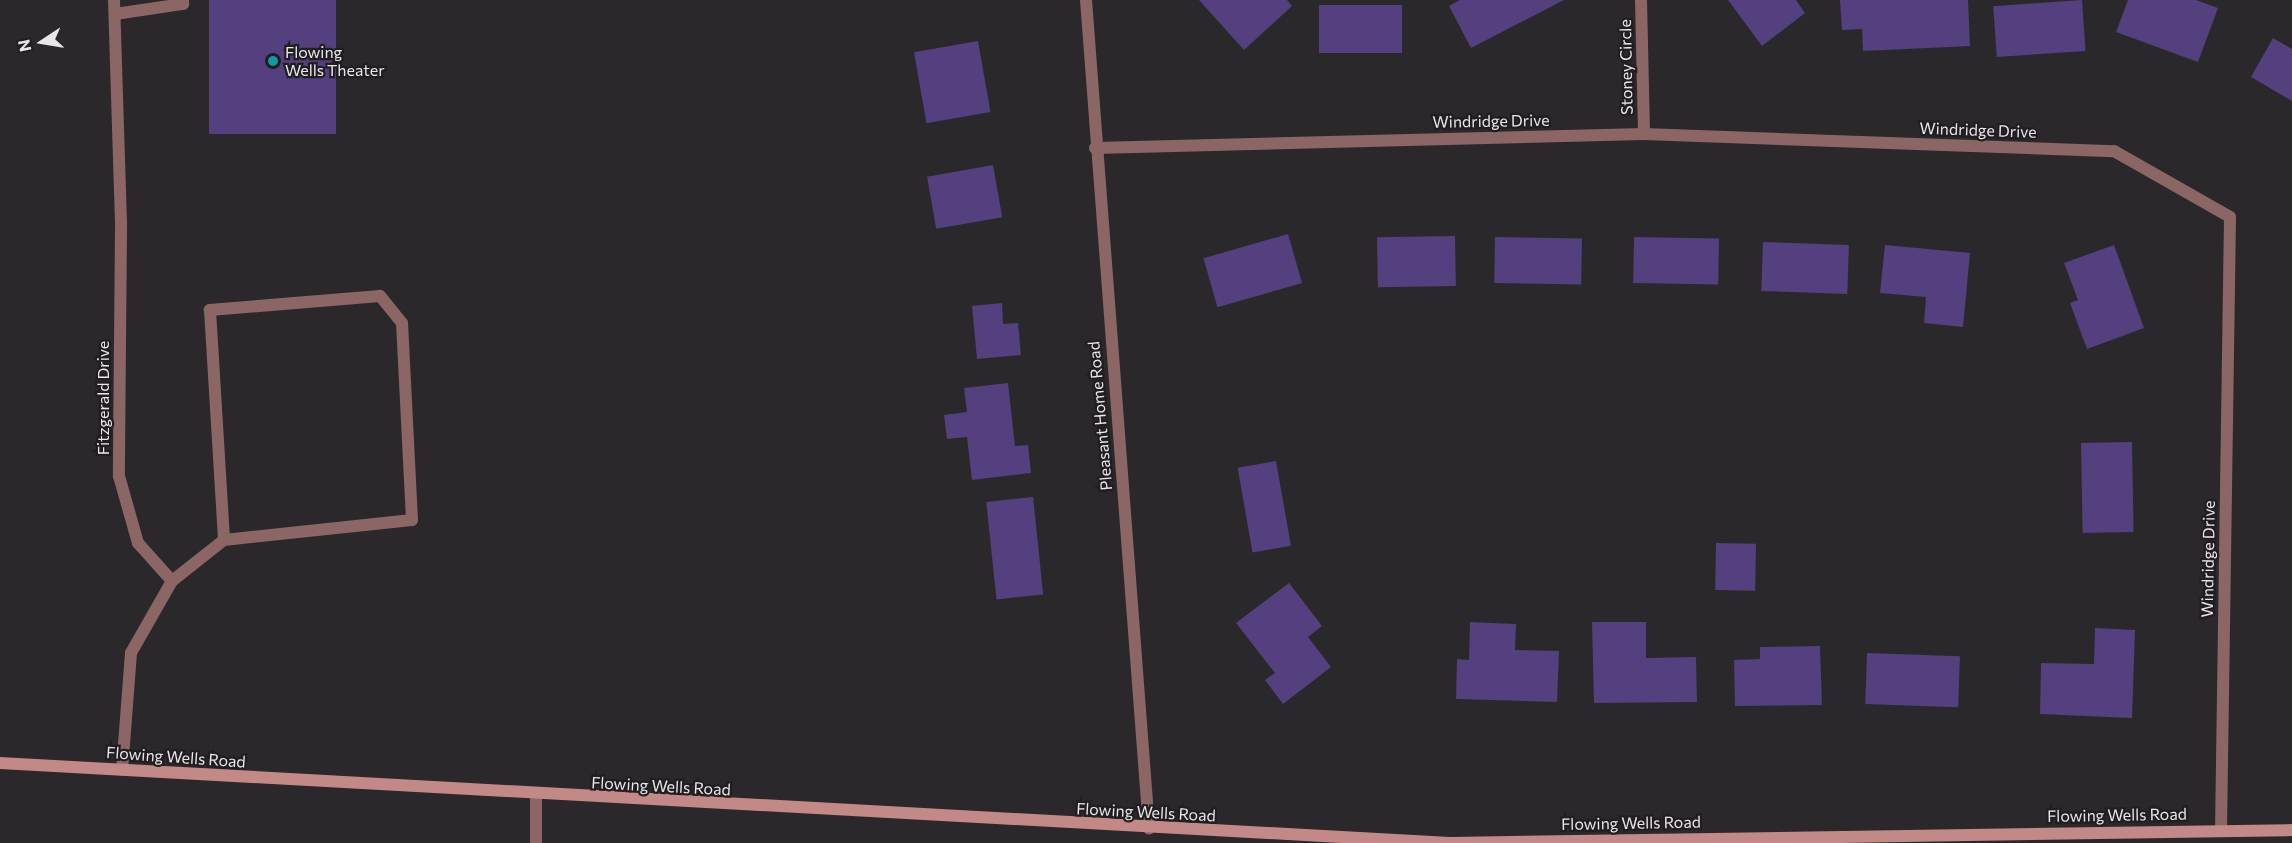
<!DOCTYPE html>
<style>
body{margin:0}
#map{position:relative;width:2292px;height:843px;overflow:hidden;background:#2a282b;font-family:Commissioner,sans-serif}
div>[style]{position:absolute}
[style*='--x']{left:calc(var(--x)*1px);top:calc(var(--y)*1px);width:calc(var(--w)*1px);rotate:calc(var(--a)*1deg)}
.building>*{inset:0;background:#543f7f;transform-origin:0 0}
.service>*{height:12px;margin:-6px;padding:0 6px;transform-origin:6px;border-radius:6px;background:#8b6664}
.minor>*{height:12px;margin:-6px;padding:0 6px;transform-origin:6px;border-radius:6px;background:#8b6664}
.tertiary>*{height:12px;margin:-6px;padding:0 6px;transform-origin:6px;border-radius:6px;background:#8b6664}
.secondary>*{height:12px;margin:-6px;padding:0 6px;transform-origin:6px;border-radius:6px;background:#c28986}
.dots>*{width:16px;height:16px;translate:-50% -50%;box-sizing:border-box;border:3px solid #211e21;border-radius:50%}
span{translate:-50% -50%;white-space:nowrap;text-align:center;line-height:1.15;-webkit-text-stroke:4.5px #211e21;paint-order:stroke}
.poi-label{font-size:16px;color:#e8e6e8}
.left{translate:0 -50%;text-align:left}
.street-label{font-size:16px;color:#e8e6e8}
.north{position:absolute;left:12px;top:12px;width:60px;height:60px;-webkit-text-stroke:4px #211e21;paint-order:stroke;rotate:258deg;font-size:16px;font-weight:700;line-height:24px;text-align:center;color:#e8e6e8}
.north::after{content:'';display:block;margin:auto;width:21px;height:27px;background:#e8e6e8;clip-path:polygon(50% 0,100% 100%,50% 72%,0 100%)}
</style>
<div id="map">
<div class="building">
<div style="left:209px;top:0;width:127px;height:134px"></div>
<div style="clip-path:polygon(1199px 0,1287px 0,1292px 6px,1244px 50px)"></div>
<div style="clip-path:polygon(1460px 0,1564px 0,1471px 48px,1449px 6px)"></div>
<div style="clip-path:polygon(1728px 0,1796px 0,1805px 13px,1762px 46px)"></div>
<div style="clip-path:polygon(1840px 0,1968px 0,1970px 46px,1863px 51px,1862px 29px,1842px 30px)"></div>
<div style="left:2082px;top:0;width:51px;height:89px;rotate:86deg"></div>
<div style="clip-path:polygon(2128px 0,2196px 0,2218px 8px,2198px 62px,2116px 32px)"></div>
<div style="left:1319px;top:5px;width:83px;height:48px"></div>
<div style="clip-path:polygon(2273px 38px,2292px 49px,2292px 101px,2251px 77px)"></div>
<div style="left:978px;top:41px;width:72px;height:65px;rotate:80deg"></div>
<div style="left:993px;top:165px;width:53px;height:67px;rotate:80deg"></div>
<div style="left:1288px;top:234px;width:51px;height:88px;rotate:74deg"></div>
<div style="left:1455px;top:236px;width:50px;height:78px;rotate:89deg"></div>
<div style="left:1495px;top:237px;width:87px;height:46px;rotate:1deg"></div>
<div style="left:1634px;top:237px;width:85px;height:46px;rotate:1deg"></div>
<div style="left:1763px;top:242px;width:86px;height:49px;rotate:2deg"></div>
<div style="clip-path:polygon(1885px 245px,1970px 253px,1963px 327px,1924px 323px,1926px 297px,1880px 293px)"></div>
<div style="clip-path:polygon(2114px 245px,2144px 328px,2087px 349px,2070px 303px,2078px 300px,2064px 263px)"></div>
<div style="clip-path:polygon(1002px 303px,1003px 324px,1018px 323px,1021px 355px,977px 359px,972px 306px)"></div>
<div style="clip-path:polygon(1008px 383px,1015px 446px,1028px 445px,1031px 473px,972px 480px,967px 437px,947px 439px,944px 415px,967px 412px,964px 388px)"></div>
<div style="left:2132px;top:442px;width:90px;height:51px;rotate:89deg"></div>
<div style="left:1276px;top:461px;width:86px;height:39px;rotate:80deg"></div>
<div style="left:1033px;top:497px;width:98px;height:47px;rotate:84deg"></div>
<div style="left:1716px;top:543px;width:40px;height:47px;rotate:1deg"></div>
<div style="clip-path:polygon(1289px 583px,1322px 626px,1308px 637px,1331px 667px,1283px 704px,1265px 680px,1275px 673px,1236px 623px)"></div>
<div style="clip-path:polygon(1470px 622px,1516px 624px,1515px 650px,1559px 651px,1557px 702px,1456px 699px,1457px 659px,1469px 660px)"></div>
<div style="clip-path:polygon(1592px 622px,1646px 622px,1646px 658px,1696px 657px,1697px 702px,1594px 703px)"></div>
<div style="clip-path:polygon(2095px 628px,2135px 630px,2132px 718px,2040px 714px,2041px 663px,2094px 664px)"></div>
<div style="clip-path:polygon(1820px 646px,1822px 705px,1735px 706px,1734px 660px,1760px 659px,1760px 647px)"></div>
<div style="left:1867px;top:653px;width:93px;height:51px;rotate:2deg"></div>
</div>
<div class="service">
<div style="--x:115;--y:14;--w:69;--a:-8.4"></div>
<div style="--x:183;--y:4;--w:4;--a:-90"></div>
<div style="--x:172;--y:581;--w:66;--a:-38.3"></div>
<div style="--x:224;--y:540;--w:189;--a:-6.1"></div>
<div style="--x:412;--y:520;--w:197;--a:-92.9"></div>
<div style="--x:402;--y:323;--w:35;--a:-129"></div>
<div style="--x:380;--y:296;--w:171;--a:175.3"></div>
<div style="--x:210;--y:310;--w:230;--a:86.5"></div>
</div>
<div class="minor">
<div style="--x:114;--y:0;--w:228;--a:88.2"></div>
<div style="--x:121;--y:228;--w:248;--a:90.5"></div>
<div style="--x:119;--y:476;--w:70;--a:74.2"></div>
<div style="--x:138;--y:543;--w:51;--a:48.2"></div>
<div style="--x:172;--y:581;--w:83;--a:119.7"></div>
<div style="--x:131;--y:653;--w:117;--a:94.4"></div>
<div style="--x:1641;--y:0;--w:134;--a:88.7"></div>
<div style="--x:1095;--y:148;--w:549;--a:-1.46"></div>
<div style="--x:1644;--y:134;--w:470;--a:2.1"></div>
<div style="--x:2114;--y:151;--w:133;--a:29.6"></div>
<div style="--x:2230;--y:217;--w:613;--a:90.84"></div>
<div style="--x:536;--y:795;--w:48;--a:90"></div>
</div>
<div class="tertiary">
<div style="--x:1086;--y:0;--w:831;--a:85.65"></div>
</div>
<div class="secondary">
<div style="--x:0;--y:763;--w:1452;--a:3.16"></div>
<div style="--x:1450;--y:843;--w:842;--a:-0.88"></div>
</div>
<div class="dots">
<div style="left:273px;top:61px;background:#0f9aa8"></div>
</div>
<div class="poi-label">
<span class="left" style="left:285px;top:61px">Flowing<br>Wells Theater</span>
</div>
<div class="street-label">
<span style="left:1626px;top:67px;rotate:-91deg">Stoney Circle</span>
<span style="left:1491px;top:121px;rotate:-1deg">Windridge Drive</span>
<span style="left:1978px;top:130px;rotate:2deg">Windridge Drive</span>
<span style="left:103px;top:398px;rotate:-90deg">Fitzgerald Drive</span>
<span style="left:1100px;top:416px;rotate:-95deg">Pleasant Home Road</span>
<span style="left:2208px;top:559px;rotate:-89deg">Windridge Drive</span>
<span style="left:176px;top:757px;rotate:4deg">Flowing Wells Road</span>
<span style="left:661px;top:786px;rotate:3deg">Flowing Wells Road</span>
<span style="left:1146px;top:812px;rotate:3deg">Flowing Wells Road</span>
<span style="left:2117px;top:815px;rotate:-1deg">Flowing Wells Road</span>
<span style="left:1631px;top:823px;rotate:-1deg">Flowing Wells Road</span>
</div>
<div class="north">N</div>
</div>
